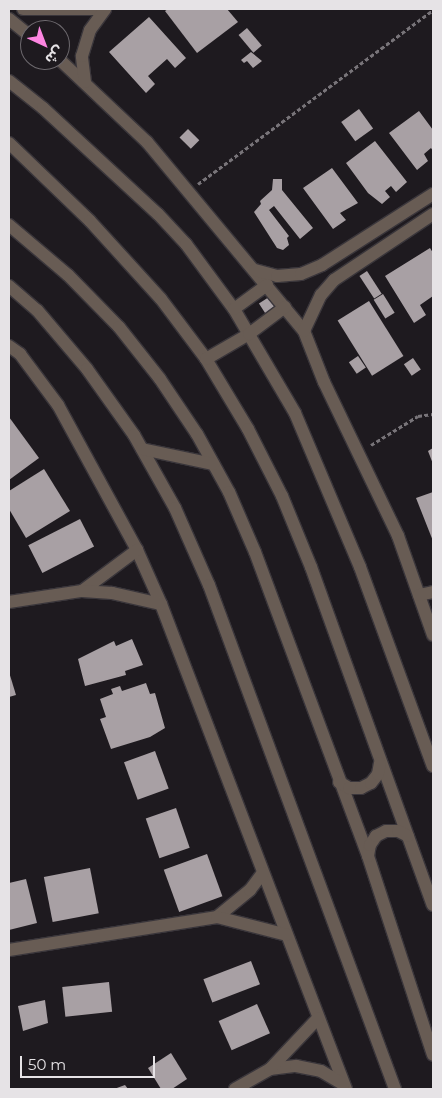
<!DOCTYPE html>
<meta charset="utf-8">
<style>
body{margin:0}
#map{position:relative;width:442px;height:1098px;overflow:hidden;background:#1e1a1f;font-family:Montserrat,"Noto Sans Arabic",sans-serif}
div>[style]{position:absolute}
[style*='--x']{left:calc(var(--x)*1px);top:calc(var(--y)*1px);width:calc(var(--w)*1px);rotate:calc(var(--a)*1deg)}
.building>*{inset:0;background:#a8a0a4;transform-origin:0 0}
.path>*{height:3px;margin-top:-1.5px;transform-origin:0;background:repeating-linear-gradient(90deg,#787479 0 4px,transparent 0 6.5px)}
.roads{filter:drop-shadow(1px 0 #3a363b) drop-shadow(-1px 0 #3a363b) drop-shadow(0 1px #3a363b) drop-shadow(0 -1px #3a363b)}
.minor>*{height:12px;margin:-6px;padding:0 6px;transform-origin:6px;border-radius:6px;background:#685c54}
span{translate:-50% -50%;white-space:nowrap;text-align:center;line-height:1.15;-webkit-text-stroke:5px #1e1a1f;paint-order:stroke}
.frame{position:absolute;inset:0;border:10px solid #e6e3e6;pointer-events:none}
.north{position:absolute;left:20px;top:20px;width:50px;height:50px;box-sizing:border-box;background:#1e1a1f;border:1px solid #6e6a6f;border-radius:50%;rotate:137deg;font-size:14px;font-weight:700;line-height:20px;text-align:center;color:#e6e3e6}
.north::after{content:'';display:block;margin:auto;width:18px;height:22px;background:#fd86e1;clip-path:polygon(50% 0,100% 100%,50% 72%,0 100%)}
.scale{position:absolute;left:20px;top:1056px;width:135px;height:22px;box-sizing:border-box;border:2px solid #e6e3e6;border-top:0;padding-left:6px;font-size:15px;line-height:18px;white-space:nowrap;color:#e6e3e6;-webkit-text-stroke:4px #1e1a1f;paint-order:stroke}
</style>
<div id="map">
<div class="building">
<div style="clip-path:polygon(168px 9px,227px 9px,238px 22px,197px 53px,165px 11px)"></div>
<div style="clip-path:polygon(149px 17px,186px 58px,175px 68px,167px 59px,148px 76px,155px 84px,146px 93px,109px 52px)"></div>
<div style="left:247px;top:28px;width:23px;height:11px;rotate:50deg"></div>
<div style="clip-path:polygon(251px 52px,262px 61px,253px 68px,247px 61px,244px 63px,241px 60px)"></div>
<div style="left:359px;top:109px;width:24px;height:22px;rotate:54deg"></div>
<div style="clip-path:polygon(419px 111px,433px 130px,433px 151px,431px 148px,424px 154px,428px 161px,417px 170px,389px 133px)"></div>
<div style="left:188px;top:129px;width:16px;height:12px;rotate:45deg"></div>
<div style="clip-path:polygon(375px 141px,407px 182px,396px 192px,391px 186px,385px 191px,390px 197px,382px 204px,368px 193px,346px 163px)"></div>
<div style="clip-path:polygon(332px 168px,358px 203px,340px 213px,346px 220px,333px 229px,303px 188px)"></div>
<div style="clip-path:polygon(273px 179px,282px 179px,282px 190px,313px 228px,300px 239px,274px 206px,269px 210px,289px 236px,287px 238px,289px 245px,283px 250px,277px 248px,254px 212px,261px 204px,260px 201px,272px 190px)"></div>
<div style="clip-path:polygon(430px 248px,433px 253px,433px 296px,420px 305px,426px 315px,414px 323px,385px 276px)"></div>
<div style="left:367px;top:271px;width:27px;height:9px;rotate:57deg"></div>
<div style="left:383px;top:294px;width:22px;height:11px;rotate:58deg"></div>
<div style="left:269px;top:297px;width:17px;height:12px;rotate:57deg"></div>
<div style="left:369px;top:301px;width:65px;height:37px;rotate:58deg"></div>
<div style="left:358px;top:356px;width:14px;height:11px;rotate:56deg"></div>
<div style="left:413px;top:358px;width:14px;height:11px;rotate:56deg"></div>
<div style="clip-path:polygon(9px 417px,39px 458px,9px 480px)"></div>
<div style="clip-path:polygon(433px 448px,433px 464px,428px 451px)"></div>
<div style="clip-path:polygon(44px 469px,70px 511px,26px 538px,9px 509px,9px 491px)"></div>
<div style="clip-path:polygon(433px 492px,433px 541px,416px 498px)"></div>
<div style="left:80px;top:519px;width:31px;height:58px;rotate:63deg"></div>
<div style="clip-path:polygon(132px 639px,143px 665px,125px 671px,126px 675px,85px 686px,78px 659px,114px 641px,116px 646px)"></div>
<div style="clip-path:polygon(9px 672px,16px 695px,9px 697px)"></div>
<div style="clip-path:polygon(146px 683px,150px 694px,155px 693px,165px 728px,150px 737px,111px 749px,100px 719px,106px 717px,100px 699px,113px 694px,111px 689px,120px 686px,122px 691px)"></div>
<div style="left:155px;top:751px;width:40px;height:33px;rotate:70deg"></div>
<div style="left:176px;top:808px;width:42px;height:32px;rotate:71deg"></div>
<div style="left:207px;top:854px;width:45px;height:46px;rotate:70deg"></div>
<div style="left:90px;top:868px;width:46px;height:47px;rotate:79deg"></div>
<div style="clip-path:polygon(26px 879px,37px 923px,9px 930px,9px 883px)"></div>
<div style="left:251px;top:961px;width:25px;height:51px;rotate:69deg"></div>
<div style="left:109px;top:982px;width:30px;height:47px;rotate:84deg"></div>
<div style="clip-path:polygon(45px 1000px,48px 1023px,23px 1031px,18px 1006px)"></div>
<div style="left:257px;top:1004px;width:32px;height:42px;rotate:66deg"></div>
<div style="clip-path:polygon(171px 1053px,187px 1079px,172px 1089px,161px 1089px,148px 1068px)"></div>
<div style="clip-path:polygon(125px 1085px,128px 1089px,114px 1089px)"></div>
</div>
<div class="path">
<div style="--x:198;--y:184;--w:292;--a:-36.5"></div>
<div style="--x:371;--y:445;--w:55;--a:-31.7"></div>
<div style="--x:418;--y:416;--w:15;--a:-8"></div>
</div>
<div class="roads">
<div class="minor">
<div style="--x:23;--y:9;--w:82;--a:0"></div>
<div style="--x:9;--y:19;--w:27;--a:39"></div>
<div style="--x:60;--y:60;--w:120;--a:43.3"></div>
<div style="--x:147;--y:142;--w:246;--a:50.3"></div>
<div style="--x:304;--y:331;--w:55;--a:68.6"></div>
<div style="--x:324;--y:382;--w:171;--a:64.3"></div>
<div style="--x:398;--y:536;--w:105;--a:70.5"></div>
<div style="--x:9;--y:81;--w:43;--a:38.5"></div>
<div style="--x:43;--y:108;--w:156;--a:42.7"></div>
<div style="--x:158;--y:214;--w:41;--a:47"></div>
<div style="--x:186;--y:244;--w:81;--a:53.6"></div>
<div style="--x:234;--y:309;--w:121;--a:59.6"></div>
<div style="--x:295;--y:413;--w:167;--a:67.1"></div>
<div style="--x:360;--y:567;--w:212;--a:69.9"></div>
<div style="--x:85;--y:82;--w:26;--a:-97"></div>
<div style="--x:82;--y:56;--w:27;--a:-73"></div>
<div style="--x:90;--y:30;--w:26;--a:-54"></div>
<div style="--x:9;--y:143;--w:112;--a:43.9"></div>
<div style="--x:90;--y:221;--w:105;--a:47.7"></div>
<div style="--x:161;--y:299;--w:75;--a:53.1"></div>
<div style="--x:206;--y:359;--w:82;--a:59"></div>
<div style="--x:248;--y:429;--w:75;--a:63.1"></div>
<div style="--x:282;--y:496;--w:77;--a:67.8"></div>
<div style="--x:311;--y:567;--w:359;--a:70.2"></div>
<div style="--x:9;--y:225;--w:77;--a:40.3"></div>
<div style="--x:68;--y:275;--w:73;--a:45.6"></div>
<div style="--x:119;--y:327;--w:66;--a:51.7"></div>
<div style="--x:160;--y:379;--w:66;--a:56.1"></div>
<div style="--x:197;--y:434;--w:66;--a:61.1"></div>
<div style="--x:229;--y:492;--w:65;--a:66.6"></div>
<div style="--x:255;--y:552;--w:324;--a:69.6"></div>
<div style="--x:368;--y:856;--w:209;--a:71.9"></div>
<div style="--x:255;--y:270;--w:23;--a:15"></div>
<div style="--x:277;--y:276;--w:24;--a:-5"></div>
<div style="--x:301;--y:274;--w:23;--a:-23"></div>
<div style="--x:322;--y:265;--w:132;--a:-32.6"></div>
<div style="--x:9;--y:286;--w:37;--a:41"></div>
<div style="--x:37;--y:310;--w:77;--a:49.7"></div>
<div style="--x:87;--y:369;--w:81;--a:54.5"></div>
<div style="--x:134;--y:435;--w:84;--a:60.7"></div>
<div style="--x:175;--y:508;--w:84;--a:66.2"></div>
<div style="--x:209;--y:585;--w:537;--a:69.74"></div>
<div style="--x:234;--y:309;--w:41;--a:-36"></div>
<div style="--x:304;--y:331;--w:40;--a:-65"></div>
<div style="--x:321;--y:295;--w:20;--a:-49"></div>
<div style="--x:334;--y:280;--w:119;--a:-33.7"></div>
<div style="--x:9;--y:346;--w:14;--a:36"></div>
<div style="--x:20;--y:354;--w:64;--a:53.3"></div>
<div style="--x:58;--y:405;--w:165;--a:61.4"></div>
<div style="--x:137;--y:550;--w:59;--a:66"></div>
<div style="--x:161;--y:604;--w:519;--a:69.12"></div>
<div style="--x:206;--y:359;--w:50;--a:-30.2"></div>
<div style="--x:249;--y:334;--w:45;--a:-36.9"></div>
<div style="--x:142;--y:449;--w:73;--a:11.9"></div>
<div style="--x:82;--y:591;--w:69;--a:-36.7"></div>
<div style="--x:419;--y:595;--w:14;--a:-12"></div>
<div style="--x:9;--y:602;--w:74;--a:-8.6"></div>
<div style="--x:82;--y:591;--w:30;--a:4"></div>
<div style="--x:112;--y:593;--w:50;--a:12.7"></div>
<div style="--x:339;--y:782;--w:12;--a:31"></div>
<div style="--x:349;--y:788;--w:12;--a:0"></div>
<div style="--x:361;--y:788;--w:11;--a:-27"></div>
<div style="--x:371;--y:783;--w:11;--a:-52"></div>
<div style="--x:378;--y:774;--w:11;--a:-80"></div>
<div style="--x:368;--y:856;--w:11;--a:-80"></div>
<div style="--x:370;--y:845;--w:11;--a:-56"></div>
<div style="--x:376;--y:836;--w:11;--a:-27"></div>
<div style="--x:386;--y:831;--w:12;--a:0"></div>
<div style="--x:398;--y:831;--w:11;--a:27"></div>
<div style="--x:217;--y:917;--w:43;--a:-39.3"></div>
<div style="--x:250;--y:890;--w:21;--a:-53"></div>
<div style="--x:9;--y:950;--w:211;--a:-9"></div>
<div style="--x:217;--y:917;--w:72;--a:14.4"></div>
<div style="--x:270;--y:1069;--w:26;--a:-7"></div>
<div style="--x:296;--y:1066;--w:25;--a:11"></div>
<div style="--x:321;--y:1071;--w:26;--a:31"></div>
<div style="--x:235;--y:1089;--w:40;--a:-29.7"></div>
<div style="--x:270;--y:1069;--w:70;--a:-46.7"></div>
</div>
</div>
<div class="frame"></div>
<div class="north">ش</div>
<div class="scale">50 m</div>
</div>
